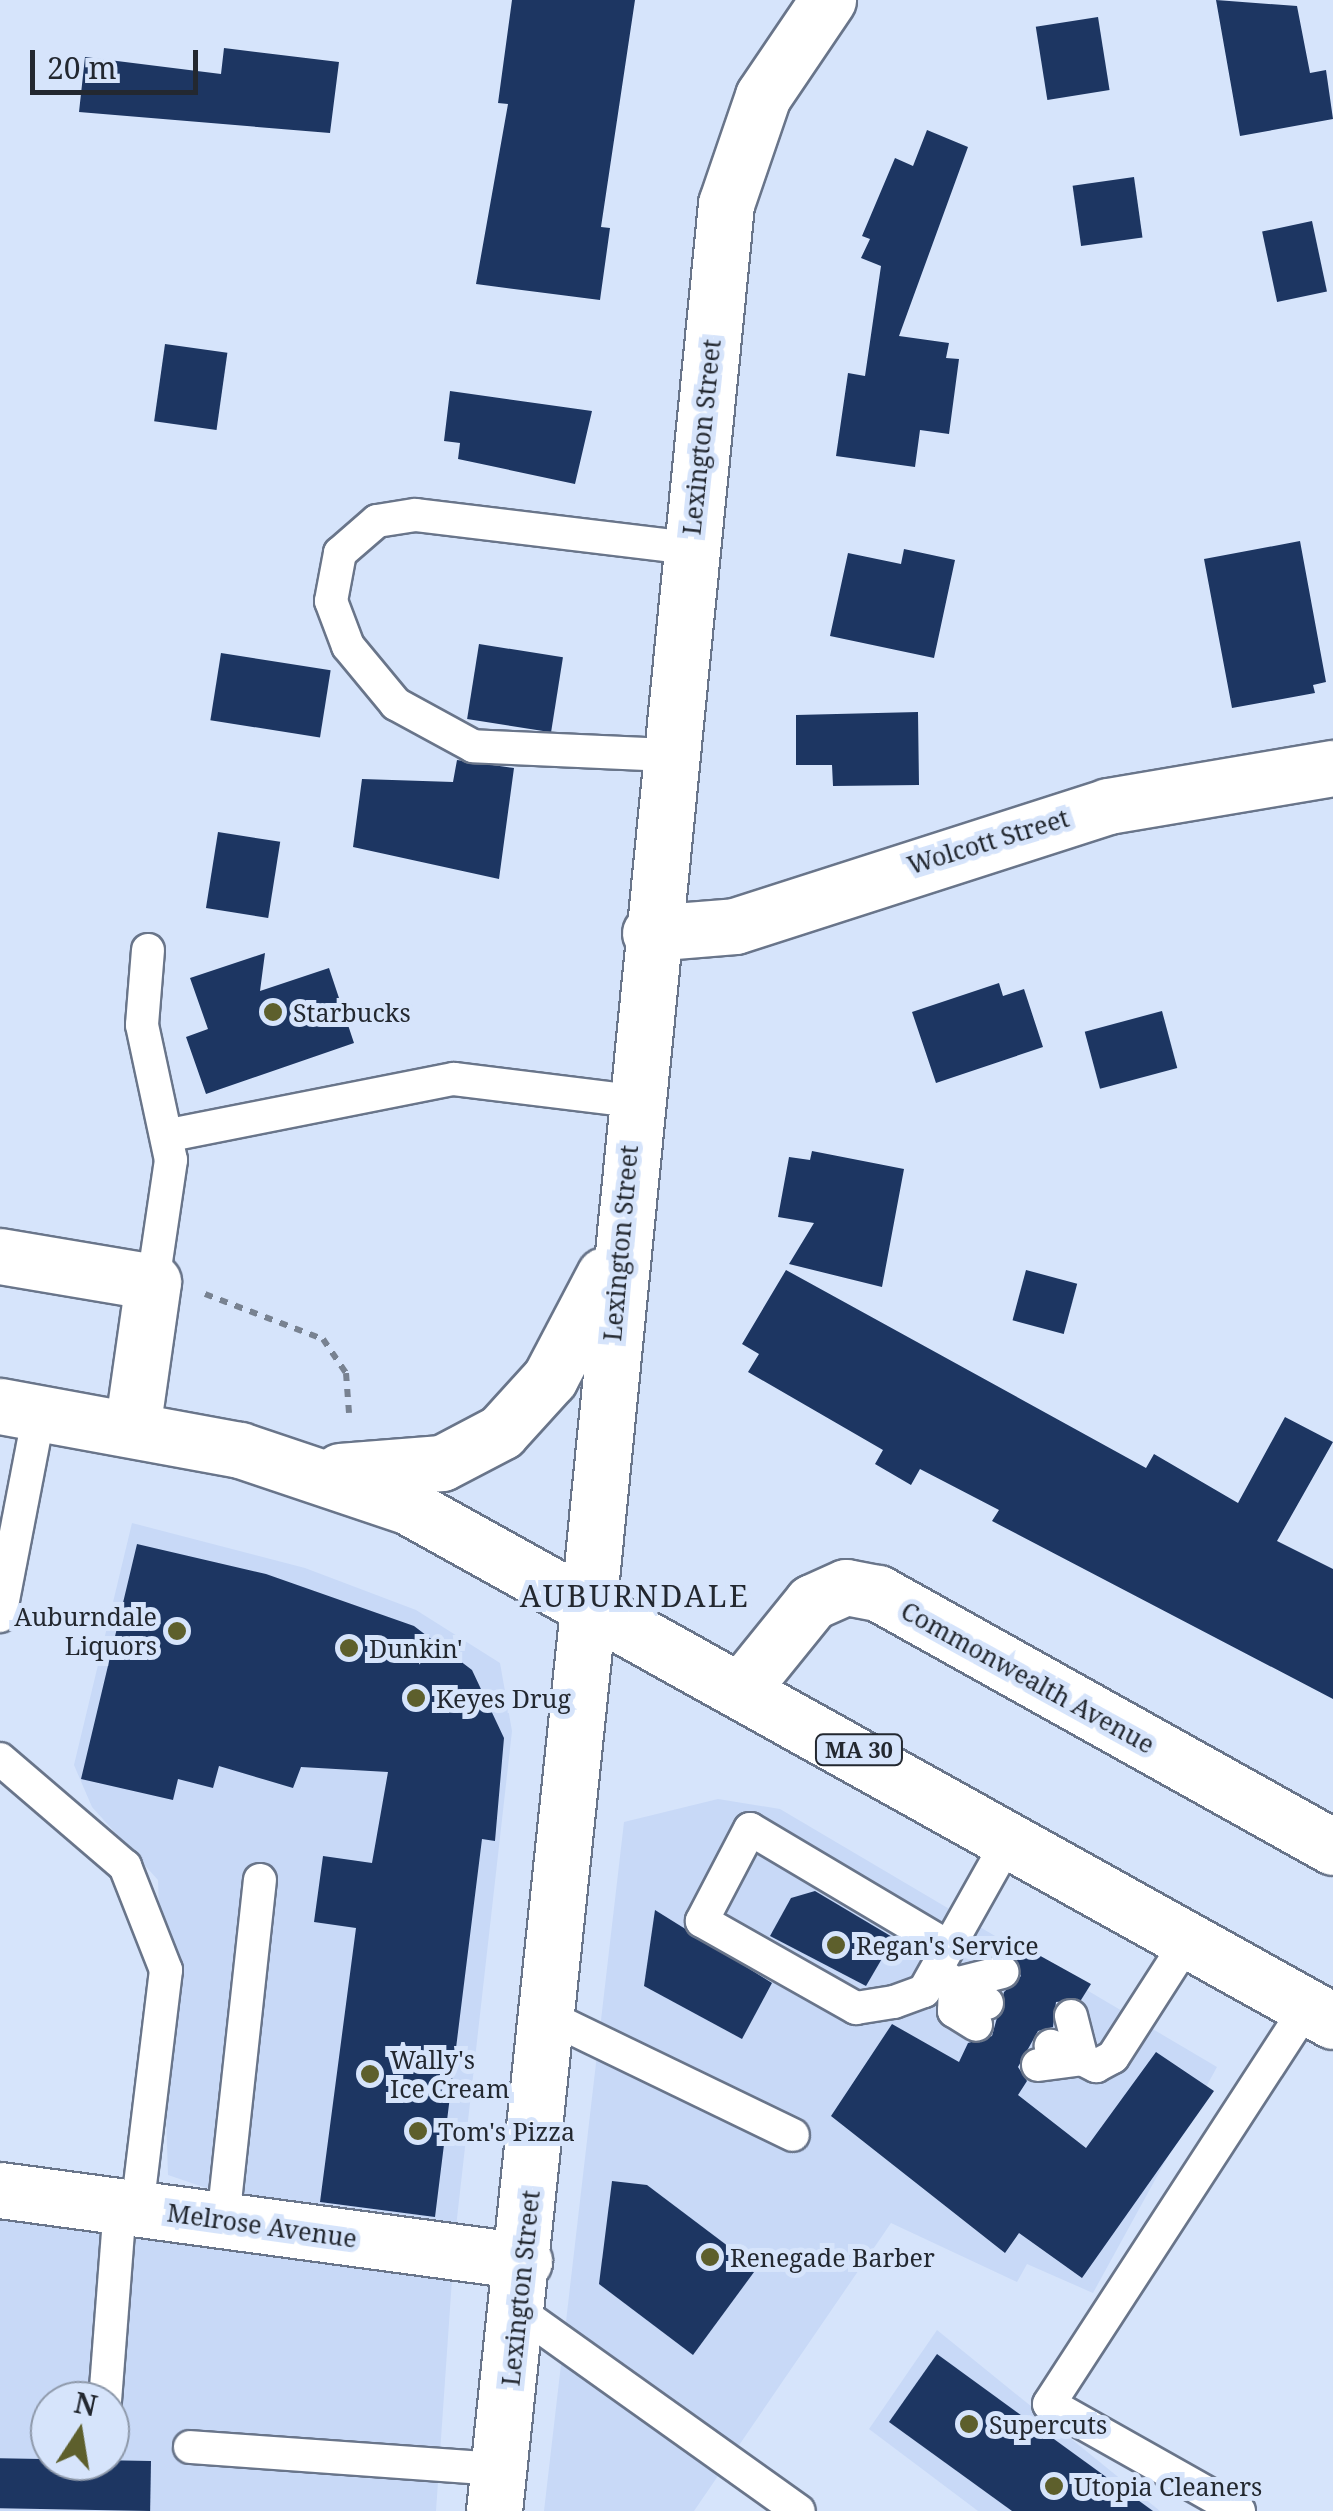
<!DOCTYPE html>
<style>
body{margin:0}
#map{position:relative;width:1333px;height:2511px;overflow:hidden;background:#d6e4fb;font-family:"Noto Serif",serif}
div>[style]{position:absolute}
[style*='--x']{left:calc(var(--x)*1px);top:calc(var(--y)*1px);width:calc(var(--w)*1px);rotate:calc(var(--a)*1deg)}
.built>*{inset:0;background:#c8d9f7}
.building>*{inset:0;background:#1d3662;transform-origin:0 0}
.path>*{height:6px;margin-top:-3px;transform-origin:0;background:repeating-linear-gradient(90deg,#788291 0 8px,transparent 0 16px)}
.roads{filter:drop-shadow(2px 0 #69758a) drop-shadow(-2px 0 #69758a) drop-shadow(0 2px #69758a) drop-shadow(0 -2px #69758a)}
.service>*{height:32px;margin:-16px;padding:0 16px;transform-origin:16px;border-radius:16px;background:#fff}
.minor>*{height:55px;margin:-27.5px;padding:0 27.5px;transform-origin:27.5px;border-radius:27.5px;background:#fff}
.tertiary>*{height:55px;margin:-27.5px;padding:0 27.5px;transform-origin:27.5px;border-radius:27.5px;background:#fff}
.secondary>*{height:55px;margin:-27.5px;padding:0 27.5px;transform-origin:27.5px;border-radius:27.5px;background:#fff}
.primary>*{height:55px;margin:-27.5px;padding:0 27.5px;transform-origin:27.5px;border-radius:27.5px;background:#fff}
.dots>*{width:28px;height:28px;translate:-50% -50%;box-sizing:border-box;border:5px solid #d6e4fb;border-radius:50%}
span{translate:-50% -50%;white-space:nowrap;text-align:center;line-height:1.15;-webkit-text-stroke:10px #d6e4fb;paint-order:stroke}
.shield-label span{padding:2px 8px;background:#d6e4fb;border:2px solid;border-radius:8px;-webkit-text-stroke-width:0}
.shield-label{font-size:22px;color:#232830;font-weight:700}
.street-label{font-size:25px;color:#232830}
.poi-label{font-size:25px;color:#232830}
.left{translate:0 -50%;text-align:left}
.right{translate:-100% -50%;text-align:right}
.quarter-label{font-size:30px;color:#232830;letter-spacing:2.5px}
.north{position:absolute;left:30px;top:2381px;width:100px;height:100px;box-sizing:border-box;background:#d6e4fb;border:2px solid #8e99aa;border-radius:50%;rotate:12deg;font-size:28px;font-weight:700;line-height:40px;text-align:center;color:#232830}
.north::after{content:'';display:block;margin:auto;width:35px;height:45px;background:#5d5f2c;clip-path:polygon(50% 0,100% 100%,50% 72%,0 100%)}
.scale{position:absolute;left:30px;top:50px;width:168px;height:45px;box-sizing:border-box;border:5px solid #232830;border-top:0;padding-left:12px;font-size:30px;line-height:35px;white-space:nowrap;color:#232830;-webkit-text-stroke:8px #d6e4fb;paint-order:stroke}
</style>
<div id="map">
<div class="built">
<div style="clip-path:polygon(evenodd,132px 1523px,305px 1568px,416px 1610px,500px 1663px,512px 1731px,455px 2236px,436px 2511px,0 2511px,0 2190px,282px 2214px,168px 2175px,158px 1880px,92px 1807px,74px 1765px,132px 1523px,50px 2401px,110px 2401px,110px 2461px,50px 2461px,50px 2401px)"></div>
<div style="clip-path:polygon(718px 1799px,780px 1809px,1217px 2067px,1093px 2293px,1027px 2264px,1017px 2282px,891px 2223px,694px 2511px,544px 2511px,624px 1822px)"></div>
<div style="clip-path:polygon(937px 2330px,1160px 2511px,978px 2511px,869px 2429px)"></div>
</div>
<div class="building">
<div style="clip-path:polygon(512px 0,635px 0,601px 227px,610px 228px,600px 300px,476px 284px,508px 104px,498px 103px)"></div>
<div style="clip-path:polygon(1216px 0,1297px 6px,1310px 73px,1326px 70px,1333px 119px,1240px 136px)"></div>
<div style="left:1098px;top:17px;width:74px;height:63px;rotate:81deg"></div>
<div style="clip-path:polygon(224px 48px,339px 62px,330px 133px,79px 112px,85px 57px,221px 74px)"></div>
<div style="clip-path:polygon(927px 130px,968px 147px,899px 336px,949px 343px,946px 358px,959px 359px,949px 434px,920px 430px,915px 467px,836px 456px,848px 373px,865px 376px,881px 266px,861px 258px,870px 239px,862px 236px,895px 158px,913px 166px)"></div>
<div style="left:1134px;top:177px;width:61px;height:62px;rotate:82deg"></div>
<div style="left:1312px;top:221px;width:72px;height:51px;rotate:78deg"></div>
<div style="left:165px;top:344px;width:63px;height:78px;rotate:8deg"></div>
<div style="clip-path:polygon(450px 391px,592px 411px,575px 484px,458px 459px,460px 443px,444px 441px)"></div>
<div style="clip-path:polygon(1300px 541px,1326px 682px,1313px 685px,1315px 693px,1232px 708px,1204px 559px)"></div>
<div style="clip-path:polygon(904px 549px,955px 560px,934px 658px,830px 636px,848px 553px,901px 564px)"></div>
<div style="left:479px;top:644px;width:85px;height:76px;rotate:9deg"></div>
<div style="left:221px;top:653px;width:111px;height:68px;rotate:9deg"></div>
<div style="clip-path:polygon(918px 712px,919px 785px,833px 786px,832px 765px,796px 765px,796px 715px)"></div>
<div style="clip-path:polygon(457px 760px,514px 768px,499px 879px,353px 847px,362px 779px,453px 782px)"></div>
<div style="left:218px;top:832px;width:63px;height:77px;rotate:9deg"></div>
<div style="clip-path:polygon(265px 953px,260px 991px,329px 968px,354px 1043px,206px 1094px,186px 1037px,208px 1029px,190px 978px)"></div>
<div style="clip-path:polygon(999px 983px,1003px 996px,1024px 989px,1043px 1047px,936px 1083px,912px 1012px)"></div>
<div style="left:1162px;top:1011px;width:59px;height:80px;rotate:75deg"></div>
<div style="clip-path:polygon(812px 1151px,904px 1169px,882px 1287px,789px 1264px,814px 1223px,778px 1217px,789px 1157px,810px 1160px)"></div>
<div style="clip-path:polygon(786px 1270px,1146px 1468px,1154px 1454px,1238px 1503px,1285px 1417px,1333px 1442px,1277px 1541px,1333px 1569px,1333px 1699px,992px 1521px,999px 1510px,920px 1469px,911px 1485px,875px 1464px,883px 1450px,748px 1372px,759px 1354px,742px 1344px)"></div>
<div style="left:1026px;top:1270px;width:53px;height:52px;rotate:15deg"></div>
<div style="clip-path:polygon(137px 1544px,266px 1574px,414px 1626px,472px 1670px,504px 1738px,495px 1841px,482px 1839px,435px 2217px,320px 2202px,356px 1928px,314px 1922px,323px 1856px,372px 1863px,388px 1772px,301px 1767px,293px 1788px,219px 1766px,213px 1788px,178px 1779px,173px 1800px,81px 1779px)"></div>
<div style="clip-path:polygon(815px 1891px,894px 1938px,866px 1986px,770px 1936px,791px 1898px)"></div>
<div style="clip-path:polygon(655px 1910px,772px 1983px,742px 2039px,644px 1986px)"></div>
<div style="clip-path:polygon(1017px 1943px,1091px 1984px,1081px 2000px,1056px 2002px,1053px 2027px,1038px 2031px,1018px 2067px,1027px 2081px,1018px 2095px,1086px 2148px,1156px 2052px,1214px 2091px,1082px 2278px,1019px 2233px,1005px 2253px,831px 2116px,892px 2024px,959px 2062px,968px 2043px,992px 2036px,1004px 1992px,1021px 1976px,1011px 1955px)"></div>
<div style="clip-path:polygon(612px 2181px,647px 2185px,757px 2268px,693px 2355px,599px 2284px)"></div>
<div style="clip-path:polygon(937px 2354px,1153px 2511px,1012px 2511px,889px 2422px)"></div>
<div style="left:151px;top:2461px;width:50px;height:151px;rotate:91deg"></div>
</div>
<div class="path">
<div style="--x:205;--y:1294;--w:126;--a:20.9"></div>
<div style="--x:323;--y:1339;--w:41;--a:55.9"></div>
<div style="--x:346;--y:1373;--w:40;--a:85.7"></div>
</div>
<div class="roads">
<div class="service">
<div style="--x:668;--y:755;--w:195;--a:-177.4"></div>
<div style="--x:473;--y:746;--w:88;--a:-151.4"></div>
<div style="--x:396;--y:704;--w:75;--a:-129.6"></div>
<div style="--x:348;--y:646;--w:48;--a:-110.7"></div>
<div style="--x:331;--y:601;--w:49;--a:-79.4"></div>
<div style="--x:340;--y:553;--w:49;--a:-40.9"></div>
<div style="--x:377;--y:521;--w:39;--a:-9"></div>
<div style="--x:416;--y:515;--w:275;--a:6.9"></div>
<div style="--x:148;--y:950;--w:75;--a:94.6"></div>
<div style="--x:142;--y:1025;--w:138;--a:77.9"></div>
<div style="--x:171;--y:1160;--w:123;--a:98.4"></div>
<div style="--x:170;--y:1135;--w:289;--a:-11.2"></div>
<div style="--x:454;--y:1079;--w:181;--a:7"></div>
<div style="--x:0;--y:1616;--w:207;--a:-79.1"></div>
<div style="--x:0;--y:1759;--w:165;--a:40.6"></div>
<div style="--x:125;--y:1866;--w:112;--a:68.5"></div>
<div style="--x:166;--y:1970;--w:240;--a:96.9"></div>
<div style="--x:947;--y:1946;--w:229;--a:-149.3"></div>
<div style="--x:750;--y:1829;--w:104;--a:117.6"></div>
<div style="--x:702;--y:1921;--w:177;--a:29.5"></div>
<div style="--x:856;--y:2008;--w:38;--a:-9"></div>
<div style="--x:894;--y:2002;--w:32;--a:-20"></div>
<div style="--x:924;--y:1991;--w:178;--a:-60.7"></div>
<div style="--x:943;--y:1975;--w:15;--a:37"></div>
<div style="--x:955;--y:1984;--w:27;--a:92"></div>
<div style="--x:954;--y:2011;--w:26;--a:32"></div>
<div style="--x:987;--y:2003;--w:37;--a:-149"></div>
<div style="--x:955;--y:1984;--w:49;--a:-14.3"></div>
<div style="--x:547;--y:2016;--w:273;--a:25.8"></div>
<div style="--x:1071;--y:2016;--w:44;--a:75.7"></div>
<div style="--x:1082;--y:2059;--w:16;--a:27"></div>
<div style="--x:1096;--y:2066;--w:19;--a:-28"></div>
<div style="--x:1113;--y:2057;--w:143;--a:-57.3"></div>
<div style="--x:1038;--y:2065;--w:44;--a:-7.8"></div>
<div style="--x:1082;--y:2059;--w:34;--a:-157"></div>
<div style="--x:223;--y:2220;--w:342;--a:-83.8"></div>
<div style="--x:517;--y:2310;--w:346;--a:35.5"></div>
<div style="--x:105;--y:2401;--w:196;--a:-85.6"></div>
<div style="--x:190;--y:2447;--w:310;--a:4.1"></div>
<div style="--x:1239;--y:2511;--w:218;--a:-150.6"></div>
<div style="--x:1049;--y:2404;--w:474;--a:-57"></div>
</div>
<div class="minor">
<div style="--x:0;--y:1256;--w:155;--a:9.6"></div>
<div style="--x:153;--y:1282;--w:148;--a:98.1"></div>
<div style="--x:744;--y:1686;--w:108;--a:-51"></div>
<div style="--x:812;--y:1602;--w:37;--a:-24"></div>
<div style="--x:846;--y:1587;--w:33;--a:11"></div>
<div style="--x:878;--y:1593;--w:521;--a:29.17"></div>
<div style="--x:0;--y:2190;--w:529;--a:7.72"></div>
</div>
<div class="tertiary">
<div style="--x:650;--y:933;--w:85;--a:-4.7"></div>
<div style="--x:735;--y:926;--w:392;--a:-17.8"></div>
<div style="--x:1108;--y:806;--w:228;--a:-9.6"></div>
</div>
<div class="secondary">
<div style="--x:494;--y:2511;--w:917;--a:-84.05"></div>
</div>
<div class="primary">
<div style="--x:0;--y:1406;--w:244;--a:10.4"></div>
<div style="--x:240;--y:1450;--w:178;--a:18.6"></div>
<div style="--x:409;--y:1507;--w:1057;--a:29.09"></div>
<div style="--x:340;--y:1471;--w:102;--a:-4.5"></div>
<div style="--x:442;--y:1463;--w:67;--a:-27.7"></div>
<div style="--x:501;--y:1432;--w:73;--a:-47.8"></div>
<div style="--x:550;--y:1378;--w:116;--a:-62.3"></div>
<div style="--x:589;--y:1599;--w:1402;--a:-84.39"></div>
<div style="--x:726;--y:204;--w:114;--a:-71.1"></div>
<div style="--x:763;--y:96;--w:116;--a:-55.9"></div>
</div>
</div>
<div class="dots">
<div style="left:273px;top:1012px;background:#5d5f2c"></div>
<div style="left:177px;top:1631px;background:#5d5f2c"></div>
<div style="left:349px;top:1648px;background:#5d5f2c"></div>
<div style="left:416px;top:1698px;background:#5d5f2c"></div>
<div style="left:836px;top:1945px;background:#5d5f2c"></div>
<div style="left:370px;top:2074px;background:#5d5f2c"></div>
<div style="left:418px;top:2131px;background:#5d5f2c"></div>
<div style="left:710px;top:2257px;background:#5d5f2c"></div>
<div style="left:969px;top:2424px;background:#5d5f2c"></div>
<div style="left:1054px;top:2486px;background:#5d5f2c"></div>
</div>
<div class="shield-label">
<span style="left:859px;top:1750px">MA 30</span>
</div>
<div class="street-label">
<span style="left:701px;top:437px;rotate:-84deg">Lexington Street</span>
<span style="left:988px;top:841px;rotate:-17deg">Wolcott Street</span>
<span style="left:620px;top:1243px;rotate:-85deg">Lexington Street</span>
<span style="left:1028px;top:1677px;rotate:29deg">Commonwealth Avenue</span>
<span style="left:262px;top:2225px;rotate:8deg">Melrose Avenue</span>
<span style="left:520px;top:2288px;rotate:-84deg">Lexington Street</span>
</div>
<div class="poi-label">
<span class="left" style="left:293px;top:1012px">Starbucks</span>
<span class="right" style="left:157px;top:1631px">Auburndale<br>Liquors</span>
<span class="left" style="left:369px;top:1648px">Dunkin'</span>
<span class="left" style="left:436px;top:1698px">Keyes Drug</span>
<span class="left" style="left:856px;top:1945px">Regan's Service</span>
<span class="left" style="left:390px;top:2074px">Wally's<br>Ice Cream</span>
<span class="left" style="left:438px;top:2131px">Tom's Pizza</span>
<span class="left" style="left:730px;top:2257px">Renegade Barber</span>
<span class="left" style="left:989px;top:2424px">Supercuts</span>
<span class="left" style="left:1074px;top:2486px">Utopia Cleaners</span>
</div>
<div class="quarter-label">
<span style="left:635px;top:1596px">AUBURNDALE</span>
</div>
<div class="north">N</div>
<div class="scale">20 m</div>
</div>
